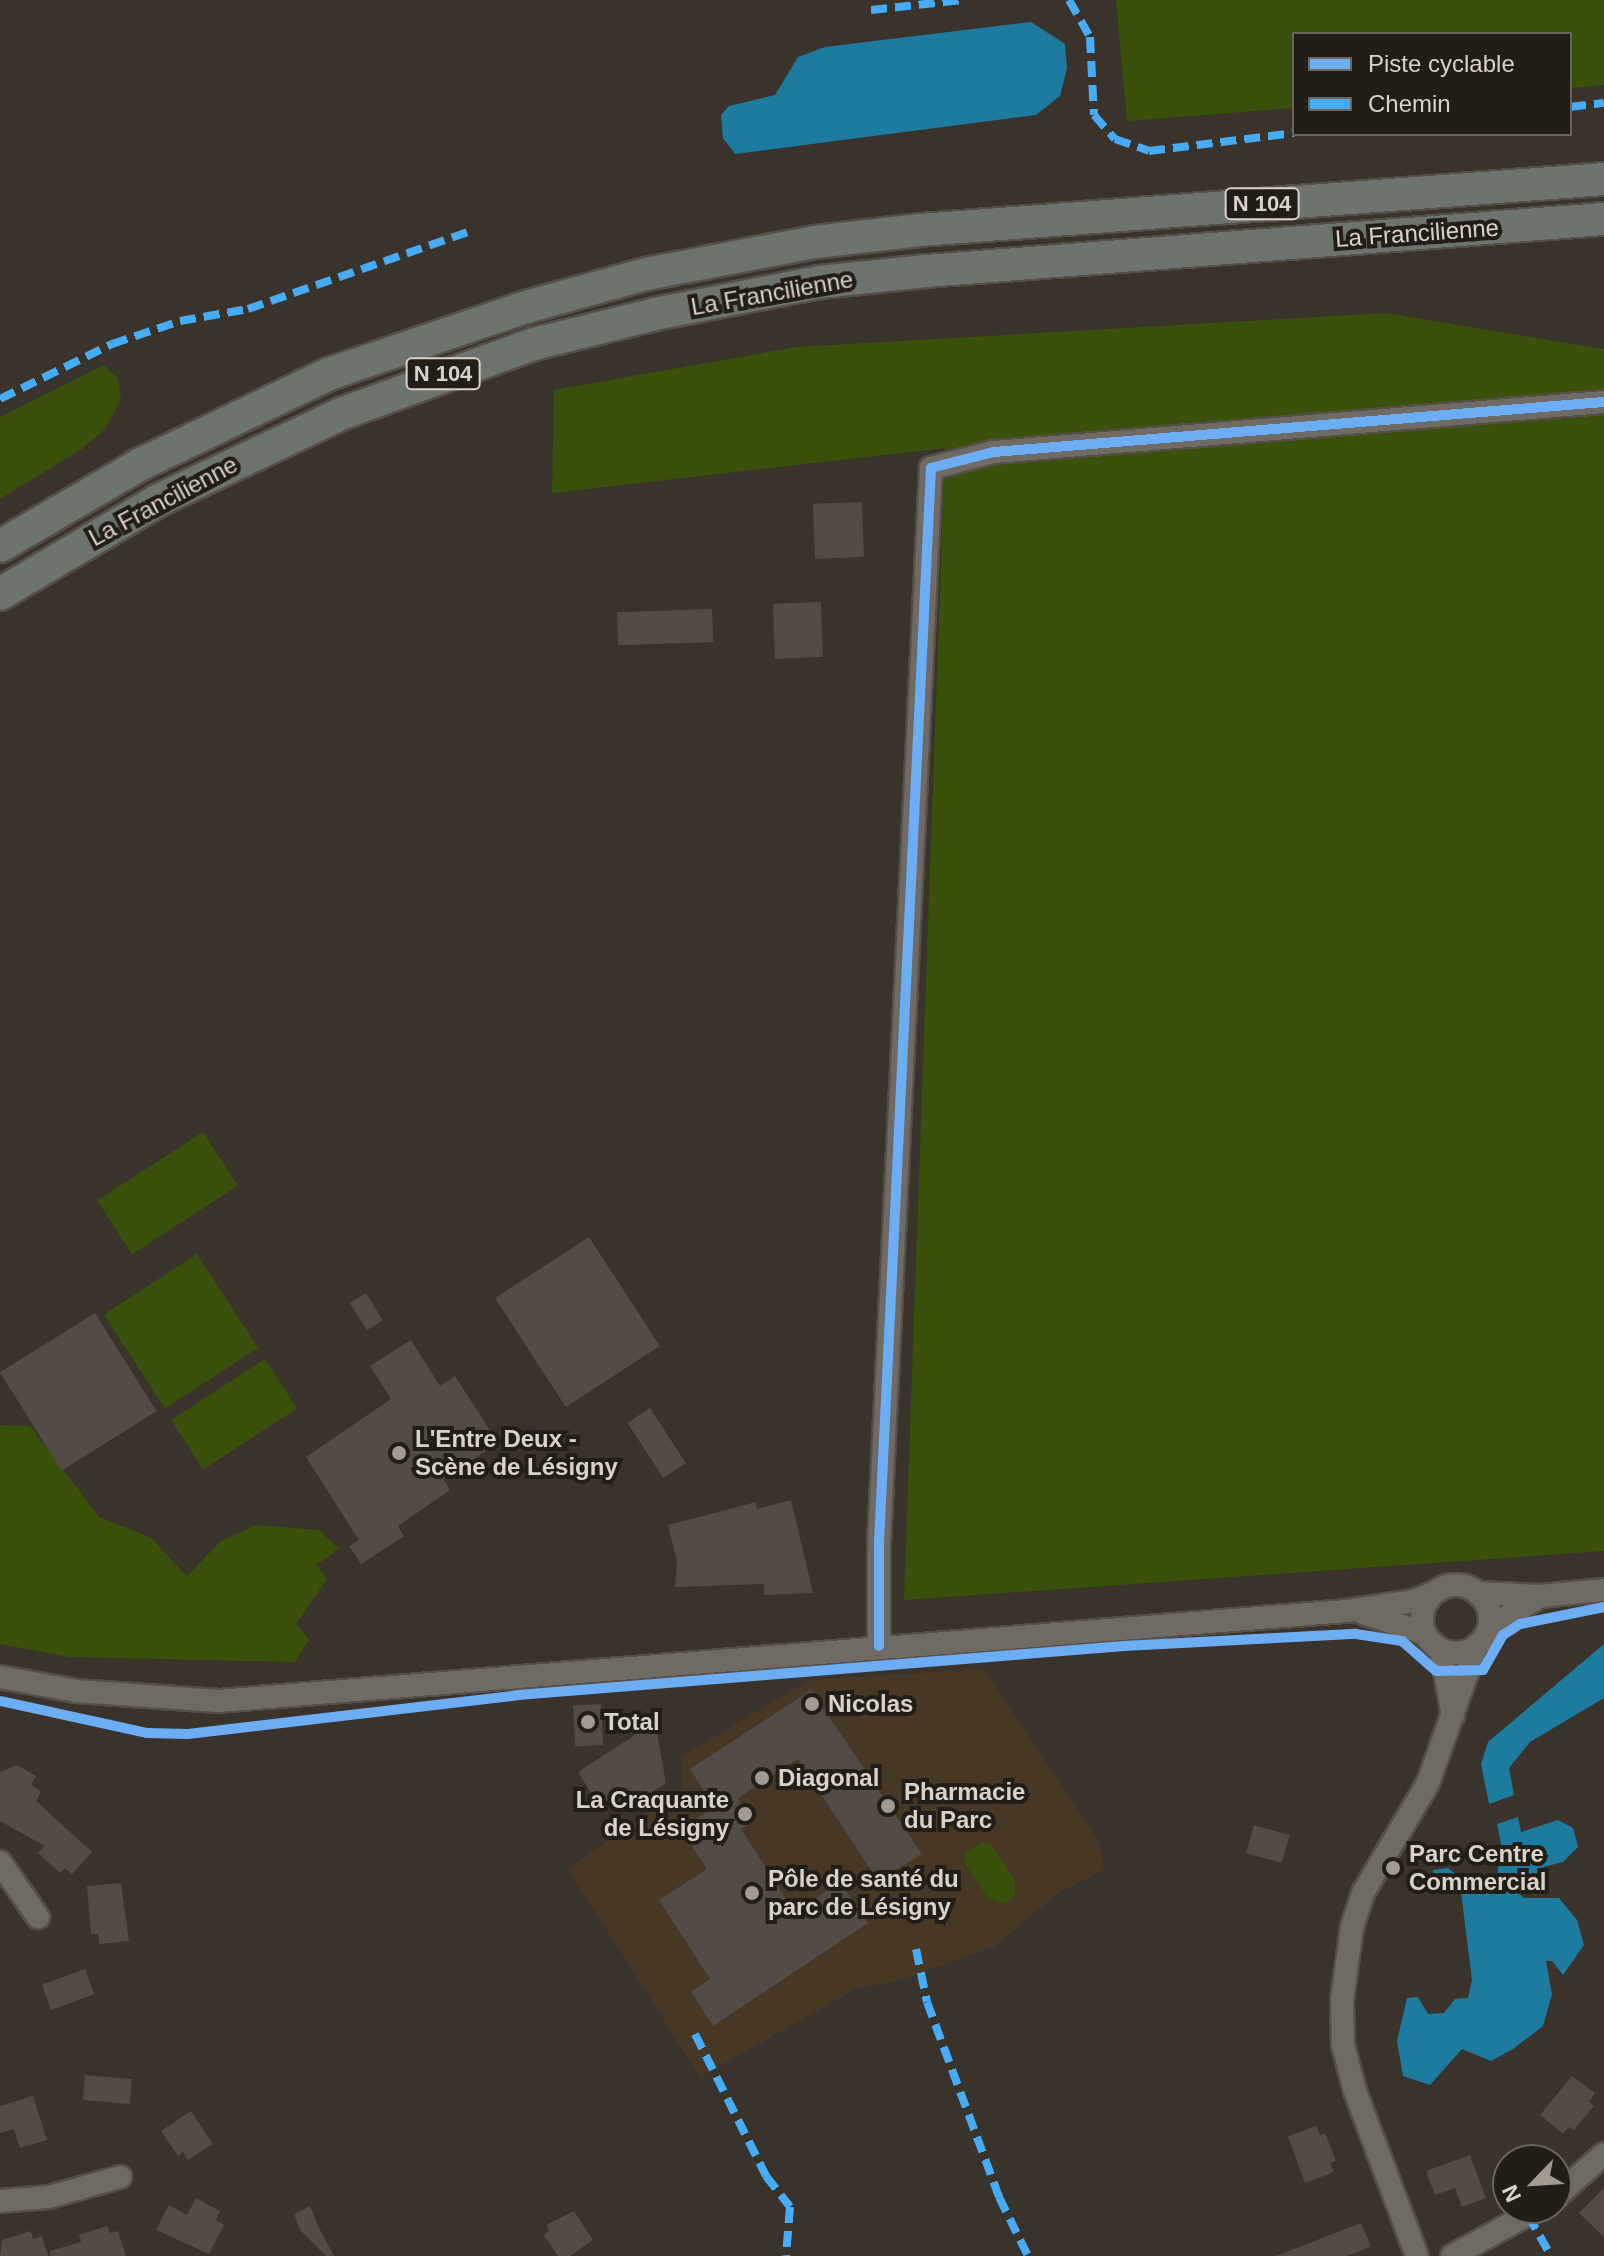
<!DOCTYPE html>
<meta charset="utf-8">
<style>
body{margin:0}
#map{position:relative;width:1604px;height:2256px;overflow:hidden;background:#3a332b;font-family:Arial,sans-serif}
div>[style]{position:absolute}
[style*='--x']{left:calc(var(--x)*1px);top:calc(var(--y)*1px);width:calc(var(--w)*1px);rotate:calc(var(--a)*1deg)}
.built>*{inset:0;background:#473825}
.green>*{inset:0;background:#39510a;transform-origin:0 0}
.water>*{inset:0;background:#1d7b9f}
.building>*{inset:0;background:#524b46;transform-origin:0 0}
.roads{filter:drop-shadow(2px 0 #554f48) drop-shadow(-2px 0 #554f48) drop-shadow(0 2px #554f48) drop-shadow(0 -2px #554f48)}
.minor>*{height:22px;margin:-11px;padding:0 11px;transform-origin:11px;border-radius:11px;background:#706a64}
.minor>.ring{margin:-11px;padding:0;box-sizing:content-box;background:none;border:22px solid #706a64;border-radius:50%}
.highway>*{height:32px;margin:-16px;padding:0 16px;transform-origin:16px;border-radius:16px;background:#6d746d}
.quiet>*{height:8px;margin-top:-4px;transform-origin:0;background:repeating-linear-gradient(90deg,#46acf6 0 16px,transparent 0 24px)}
.cycleway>*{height:10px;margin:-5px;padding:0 5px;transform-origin:5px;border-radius:5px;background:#6dadf4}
.dots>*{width:22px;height:22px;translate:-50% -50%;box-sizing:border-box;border:4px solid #221d16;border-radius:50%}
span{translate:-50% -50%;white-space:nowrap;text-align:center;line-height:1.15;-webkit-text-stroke:8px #221d16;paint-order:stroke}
.shield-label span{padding:2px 6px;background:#221d16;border:2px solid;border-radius:6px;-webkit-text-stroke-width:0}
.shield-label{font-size:22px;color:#d9d2c8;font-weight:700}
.street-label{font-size:24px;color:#d9d2c8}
.poi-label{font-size:24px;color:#d9d2c8;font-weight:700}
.left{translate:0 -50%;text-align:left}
.right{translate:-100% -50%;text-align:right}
.legend{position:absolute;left:1292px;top:32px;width:280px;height:104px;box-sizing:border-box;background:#221d16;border:2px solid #6b655d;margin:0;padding:10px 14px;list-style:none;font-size:24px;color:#d9d2c8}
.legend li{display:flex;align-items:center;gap:16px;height:40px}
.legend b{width:40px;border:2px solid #6b655d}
.north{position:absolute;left:1492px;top:2144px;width:80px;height:80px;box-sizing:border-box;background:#221d16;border:2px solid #6b655d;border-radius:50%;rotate:245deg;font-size:22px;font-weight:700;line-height:32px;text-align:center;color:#d9d2c8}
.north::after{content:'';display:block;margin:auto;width:28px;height:36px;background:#a19a91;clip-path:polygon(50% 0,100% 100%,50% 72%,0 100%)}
</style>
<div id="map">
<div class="built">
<div style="clip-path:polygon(984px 1669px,1100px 1843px,1104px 1870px,1058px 1893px,995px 1946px,901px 1980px,856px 1989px,700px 2077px,568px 1869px,683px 1788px,681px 1757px,809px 1680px)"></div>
</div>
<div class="green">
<div style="clip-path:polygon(1116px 0,1604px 0,1604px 85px,1570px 88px,1570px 34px,1294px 34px,1294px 108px,1127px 121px)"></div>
<div style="clip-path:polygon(1385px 313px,1604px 349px,1604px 1551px,904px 1600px,945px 448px,552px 493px,554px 390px,796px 347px)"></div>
<div style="clip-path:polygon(104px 365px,118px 379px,121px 400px,105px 429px,82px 449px,0 499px,0 417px)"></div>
<div style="left:203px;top:1132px;width:64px;height:126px;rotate:57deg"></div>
<div style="left:197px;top:1254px;width:112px;height:111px;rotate:57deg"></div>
<div style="left:265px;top:1359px;width:59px;height:112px;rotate:57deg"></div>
<div style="clip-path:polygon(0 1425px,30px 1426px,99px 1517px,150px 1537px,187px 1576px,221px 1541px,256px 1525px,319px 1530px,339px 1549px,316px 1565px,327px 1579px,296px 1624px,309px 1640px,295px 1662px,70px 1657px,0 1644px)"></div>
<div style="clip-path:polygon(981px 1843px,990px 1843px,1015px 1880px,1015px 1896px,1004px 1904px,988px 1898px,964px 1862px,966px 1852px)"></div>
</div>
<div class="water">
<div style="clip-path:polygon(1031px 22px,1065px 44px,1067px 68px,1060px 96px,1036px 115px,735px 154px,723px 138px,721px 115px,729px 106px,775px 95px,798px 57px,825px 47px)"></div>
<div style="clip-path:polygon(1604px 1644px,1604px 1698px,1530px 1742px,1509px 1768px,1514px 1795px,1489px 1804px,1481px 1764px,1488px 1742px)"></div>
<div style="clip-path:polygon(1518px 1817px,1521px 1832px,1558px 1820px,1573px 1828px,1578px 1847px,1563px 1862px,1543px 1867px,1518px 1892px,1524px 1898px,1559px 1898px,1577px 1920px,1584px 1945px,1563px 1975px,1552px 1961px,1546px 1961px,1552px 1994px,1543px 2026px,1513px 2049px,1491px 2061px,1462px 2049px,1430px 2085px,1403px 2076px,1397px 2041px,1407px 1998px,1418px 1997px,1428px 2014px,1444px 2013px,1455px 1999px,1468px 1998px,1472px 1980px,1461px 1892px,1433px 1886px,1433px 1870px,1448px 1868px,1471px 1886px,1496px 1886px,1501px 1844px,1497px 1824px)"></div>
</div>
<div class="building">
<div style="left:862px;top:502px;width:55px;height:49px;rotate:88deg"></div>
<div style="left:821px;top:602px;width:55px;height:48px;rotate:88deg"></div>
<div style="left:712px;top:609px;width:33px;height:95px;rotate:88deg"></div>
<div style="left:589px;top:1237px;width:130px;height:112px;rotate:57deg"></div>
<div style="left:366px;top:1293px;width:32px;height:19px;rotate:58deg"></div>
<div style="left:95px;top:1313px;width:116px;height:112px;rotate:58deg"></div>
<div style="clip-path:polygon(411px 1340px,440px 1386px,455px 1376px,498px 1443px,443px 1479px,450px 1490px,398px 1526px,404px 1536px,361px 1564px,349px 1546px,359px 1540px,306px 1457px,391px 1399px,370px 1366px)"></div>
<div style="left:650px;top:1408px;width:66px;height:27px;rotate:57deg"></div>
<div style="clip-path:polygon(791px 1500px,813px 1593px,764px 1595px,764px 1584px,675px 1587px,677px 1561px,668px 1525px,756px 1502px,757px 1509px)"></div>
<div style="clip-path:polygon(811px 1690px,922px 1854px,878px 1881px,798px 1759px,738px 1798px,753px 1821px,741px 1829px,794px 1912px,840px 1882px,868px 1923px,713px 2026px,691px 1992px,710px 1979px,659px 1900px,707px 1869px,681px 1830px,714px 1807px,690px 1769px)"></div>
<div style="left:601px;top:1704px;width:41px;height:28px;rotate:87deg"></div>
<div style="clip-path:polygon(655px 1722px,666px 1783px,623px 1811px,614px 1796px,606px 1802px,599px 1791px,592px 1795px,578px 1772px)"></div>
<div style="clip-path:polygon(17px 1765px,36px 1776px,31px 1785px,41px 1791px,36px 1801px,92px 1852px,72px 1874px,65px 1868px,60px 1873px,38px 1853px,45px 1846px,0 1821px,0 1772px)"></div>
<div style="left:1254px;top:1825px;width:37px;height:29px;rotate:16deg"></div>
<div style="clip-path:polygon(121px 1883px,129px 1941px,99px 1944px,98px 1934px,91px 1934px,87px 1886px)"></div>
<div style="left:85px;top:1969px;width:27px;height:46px;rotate:70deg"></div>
<div style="left:85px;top:2075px;width:47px;height:25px;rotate:5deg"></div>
<div style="clip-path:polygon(1572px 2076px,1595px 2093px,1589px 2102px,1594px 2106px,1574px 2130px,1569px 2127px,1563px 2134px,1540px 2115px)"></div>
<div style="clip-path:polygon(33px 2096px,47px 2140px,20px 2148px,14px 2129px,0 2133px,0 2106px)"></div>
<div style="clip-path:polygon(191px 2111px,213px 2144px,188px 2160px,183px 2152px,178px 2156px,161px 2131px)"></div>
<div style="clip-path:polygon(1316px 2126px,1320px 2135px,1325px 2133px,1336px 2161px,1330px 2163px,1334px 2172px,1305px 2183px,1288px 2136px)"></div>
<div style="clip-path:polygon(1470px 2155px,1486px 2198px,1462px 2207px,1455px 2188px,1435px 2195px,1426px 2171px)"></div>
<div style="clip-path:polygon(1604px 2188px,1604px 2237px,1579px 2213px)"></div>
<div style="clip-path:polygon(196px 2198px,220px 2211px,216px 2220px,224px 2225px,209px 2254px,156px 2230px,169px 2205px,187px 2215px)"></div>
<div style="clip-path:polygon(310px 2206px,318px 2226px,334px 2256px,326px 2256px,300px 2230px,294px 2214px)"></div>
<div style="clip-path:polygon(574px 2211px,593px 2240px,570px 2256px,558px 2256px,544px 2235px,549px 2231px,546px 2225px)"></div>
<div style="clip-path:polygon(1361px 2223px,1371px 2247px,1347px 2256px,1276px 2256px)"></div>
<div style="clip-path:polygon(107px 2226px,110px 2233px,118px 2231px,126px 2256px,50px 2256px,50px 2251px,81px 2242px,79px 2235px)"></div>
<div style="clip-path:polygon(31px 2231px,33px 2239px,42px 2236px,48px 2256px,0 2256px,2px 2240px)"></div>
</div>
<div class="roads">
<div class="minor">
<div class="ring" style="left:1422px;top:1585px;width:46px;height:46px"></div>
<div style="--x:1478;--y:1593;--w:62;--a:2.8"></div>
<div style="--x:1540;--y:1596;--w:64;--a:-5.4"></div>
<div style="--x:1363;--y:1613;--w:64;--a:18.2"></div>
<div style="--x:1489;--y:1628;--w:59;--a:-31.8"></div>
<div style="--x:879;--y:1646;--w:103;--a:-90"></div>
<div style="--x:879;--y:1543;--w:1076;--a:-87.23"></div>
<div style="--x:931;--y:468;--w:65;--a:-14.3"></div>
<div style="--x:994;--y:452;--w:612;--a:-4.69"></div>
<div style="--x:1441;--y:1650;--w:67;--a:79.7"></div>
<div style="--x:0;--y:1677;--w:77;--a:10.4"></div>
<div style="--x:76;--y:1691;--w:142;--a:4"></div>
<div style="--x:218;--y:1701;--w:1132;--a:-4.56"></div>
<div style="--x:1346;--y:1611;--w:69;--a:-8.4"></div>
<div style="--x:1414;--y:1601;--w:23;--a:-23"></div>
<div style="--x:0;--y:1862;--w:67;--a:55.4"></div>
<div style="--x:1556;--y:2197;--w:64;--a:-41.9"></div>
<div style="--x:0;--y:2201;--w:49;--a:-4.7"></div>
<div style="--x:49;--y:2197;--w:74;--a:-15.7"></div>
<div style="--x:1417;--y:2256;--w:176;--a:-110.6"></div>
<div style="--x:1355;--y:2091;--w:48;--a:-104.6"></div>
<div style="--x:1343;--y:2045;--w:45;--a:-91.3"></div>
<div style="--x:1342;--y:2000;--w:74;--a:-82.2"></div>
<div style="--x:1352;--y:1927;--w:36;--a:-72"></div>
<div style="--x:1363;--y:1893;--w:128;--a:-59.4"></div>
<div style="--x:1428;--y:1783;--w:146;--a:-70.5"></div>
<div style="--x:1452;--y:2256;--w:100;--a:-28.6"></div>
</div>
<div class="highway">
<div style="--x:0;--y:546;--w:163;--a:-30.2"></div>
<div style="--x:141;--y:464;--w:208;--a:-25.6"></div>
<div style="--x:329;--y:374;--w:208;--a:-18.8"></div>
<div style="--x:526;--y:307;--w:124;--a:-15.4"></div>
<div style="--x:646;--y:274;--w:172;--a:-10.7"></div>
<div style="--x:815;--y:242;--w:106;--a:-6.5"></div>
<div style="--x:920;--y:230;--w:686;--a:-4.26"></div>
<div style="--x:0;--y:594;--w:182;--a:-30.6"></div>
<div style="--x:157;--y:501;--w:206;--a:-25.3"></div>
<div style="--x:343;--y:413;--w:203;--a:-19.9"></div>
<div style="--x:534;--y:344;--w:125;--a:-13.9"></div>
<div style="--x:655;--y:314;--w:168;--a:-11"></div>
<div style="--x:820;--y:282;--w:107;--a:-5.9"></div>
<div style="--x:926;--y:271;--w:680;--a:-4.39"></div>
</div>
</div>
<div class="quiet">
<div style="--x:1069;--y:0;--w:43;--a:60.4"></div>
<div style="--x:1090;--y:37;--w:78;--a:87.1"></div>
<div style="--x:1094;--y:115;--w:32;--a:49"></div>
<div style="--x:1115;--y:139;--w:36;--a:19"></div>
<div style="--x:1149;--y:151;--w:146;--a:-7.1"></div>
<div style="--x:871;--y:10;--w:92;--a:-6.3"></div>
<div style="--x:1570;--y:107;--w:34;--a:-7"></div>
<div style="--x:0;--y:399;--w:125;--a:-26.2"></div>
<div style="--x:112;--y:344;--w:72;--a:-18.7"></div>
<div style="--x:180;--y:321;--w:69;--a:-10"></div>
<div style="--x:248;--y:309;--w:233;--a:-19.3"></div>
<div style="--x:916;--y:1949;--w:54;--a:78.3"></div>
<div style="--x:927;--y:2002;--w:208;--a:69.7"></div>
<div style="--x:999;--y:2197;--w:66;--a:63.8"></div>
<div style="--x:695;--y:2034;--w:159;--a:63.4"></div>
<div style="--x:766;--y:2176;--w:39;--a:52"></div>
<div style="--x:790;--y:2207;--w:49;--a:94.7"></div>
<div style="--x:1528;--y:2215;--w:47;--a:60.7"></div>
</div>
<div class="cycleway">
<div style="--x:879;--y:1646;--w:103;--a:-90"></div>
<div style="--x:879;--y:1543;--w:1076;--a:-87.23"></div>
<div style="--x:931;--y:468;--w:65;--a:-14.3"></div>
<div style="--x:994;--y:452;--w:612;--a:-4.69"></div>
<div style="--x:0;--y:1701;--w:150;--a:12.3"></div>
<div style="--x:147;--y:1733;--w:41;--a:1.4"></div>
<div style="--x:188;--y:1734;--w:332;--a:-6.7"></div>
<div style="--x:518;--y:1695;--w:608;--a:-4.62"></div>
<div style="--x:1124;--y:1646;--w:232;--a:-3"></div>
<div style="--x:1356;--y:1634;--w:47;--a:8.7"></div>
<div style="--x:1402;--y:1641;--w:45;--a:41.4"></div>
<div style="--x:1436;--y:1671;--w:47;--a:-1.2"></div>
<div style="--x:1483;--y:1670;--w:40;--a:-60.3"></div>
<div style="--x:1503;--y:1635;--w:20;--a:-33"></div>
<div style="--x:1520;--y:1624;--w:86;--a:-11.4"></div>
</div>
<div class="dots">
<div style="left:399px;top:1453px;background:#a19a91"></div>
<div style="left:812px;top:1704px;background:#a19a91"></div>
<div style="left:588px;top:1722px;background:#a19a91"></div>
<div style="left:762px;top:1778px;background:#a19a91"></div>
<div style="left:888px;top:1806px;background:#a19a91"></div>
<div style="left:745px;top:1814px;background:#a19a91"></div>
<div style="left:1393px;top:1868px;background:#a19a91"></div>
<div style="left:752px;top:1893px;background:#a19a91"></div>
</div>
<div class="shield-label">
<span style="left:1262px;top:204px">N 104</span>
<span style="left:443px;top:374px">N 104</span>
</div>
<div class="street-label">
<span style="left:1417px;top:233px;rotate:-4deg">La Francilienne</span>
<span style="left:772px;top:293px;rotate:-10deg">La Francilienne</span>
<span style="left:163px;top:501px;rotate:-28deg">La Francilienne</span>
</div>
<div class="poi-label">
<span class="left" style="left:415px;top:1453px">L'Entre Deux -<br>Scène de Lésigny</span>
<span class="left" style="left:828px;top:1704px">Nicolas</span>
<span class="left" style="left:604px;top:1722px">Total</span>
<span class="left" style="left:778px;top:1778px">Diagonal</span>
<span class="left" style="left:904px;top:1806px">Pharmacie<br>du Parc</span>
<span class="right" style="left:729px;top:1814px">La Craquante<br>de Lésigny</span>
<span class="left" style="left:1409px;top:1868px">Parc Centre<br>Commercial</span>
<span class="left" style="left:768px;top:1893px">Pôle de santé du<br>parc de Lésigny</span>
</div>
<ul class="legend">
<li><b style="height:10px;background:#6dadf4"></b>Piste cyclable</li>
<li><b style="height:10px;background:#46acf6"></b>Chemin</li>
</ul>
<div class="north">N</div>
</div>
